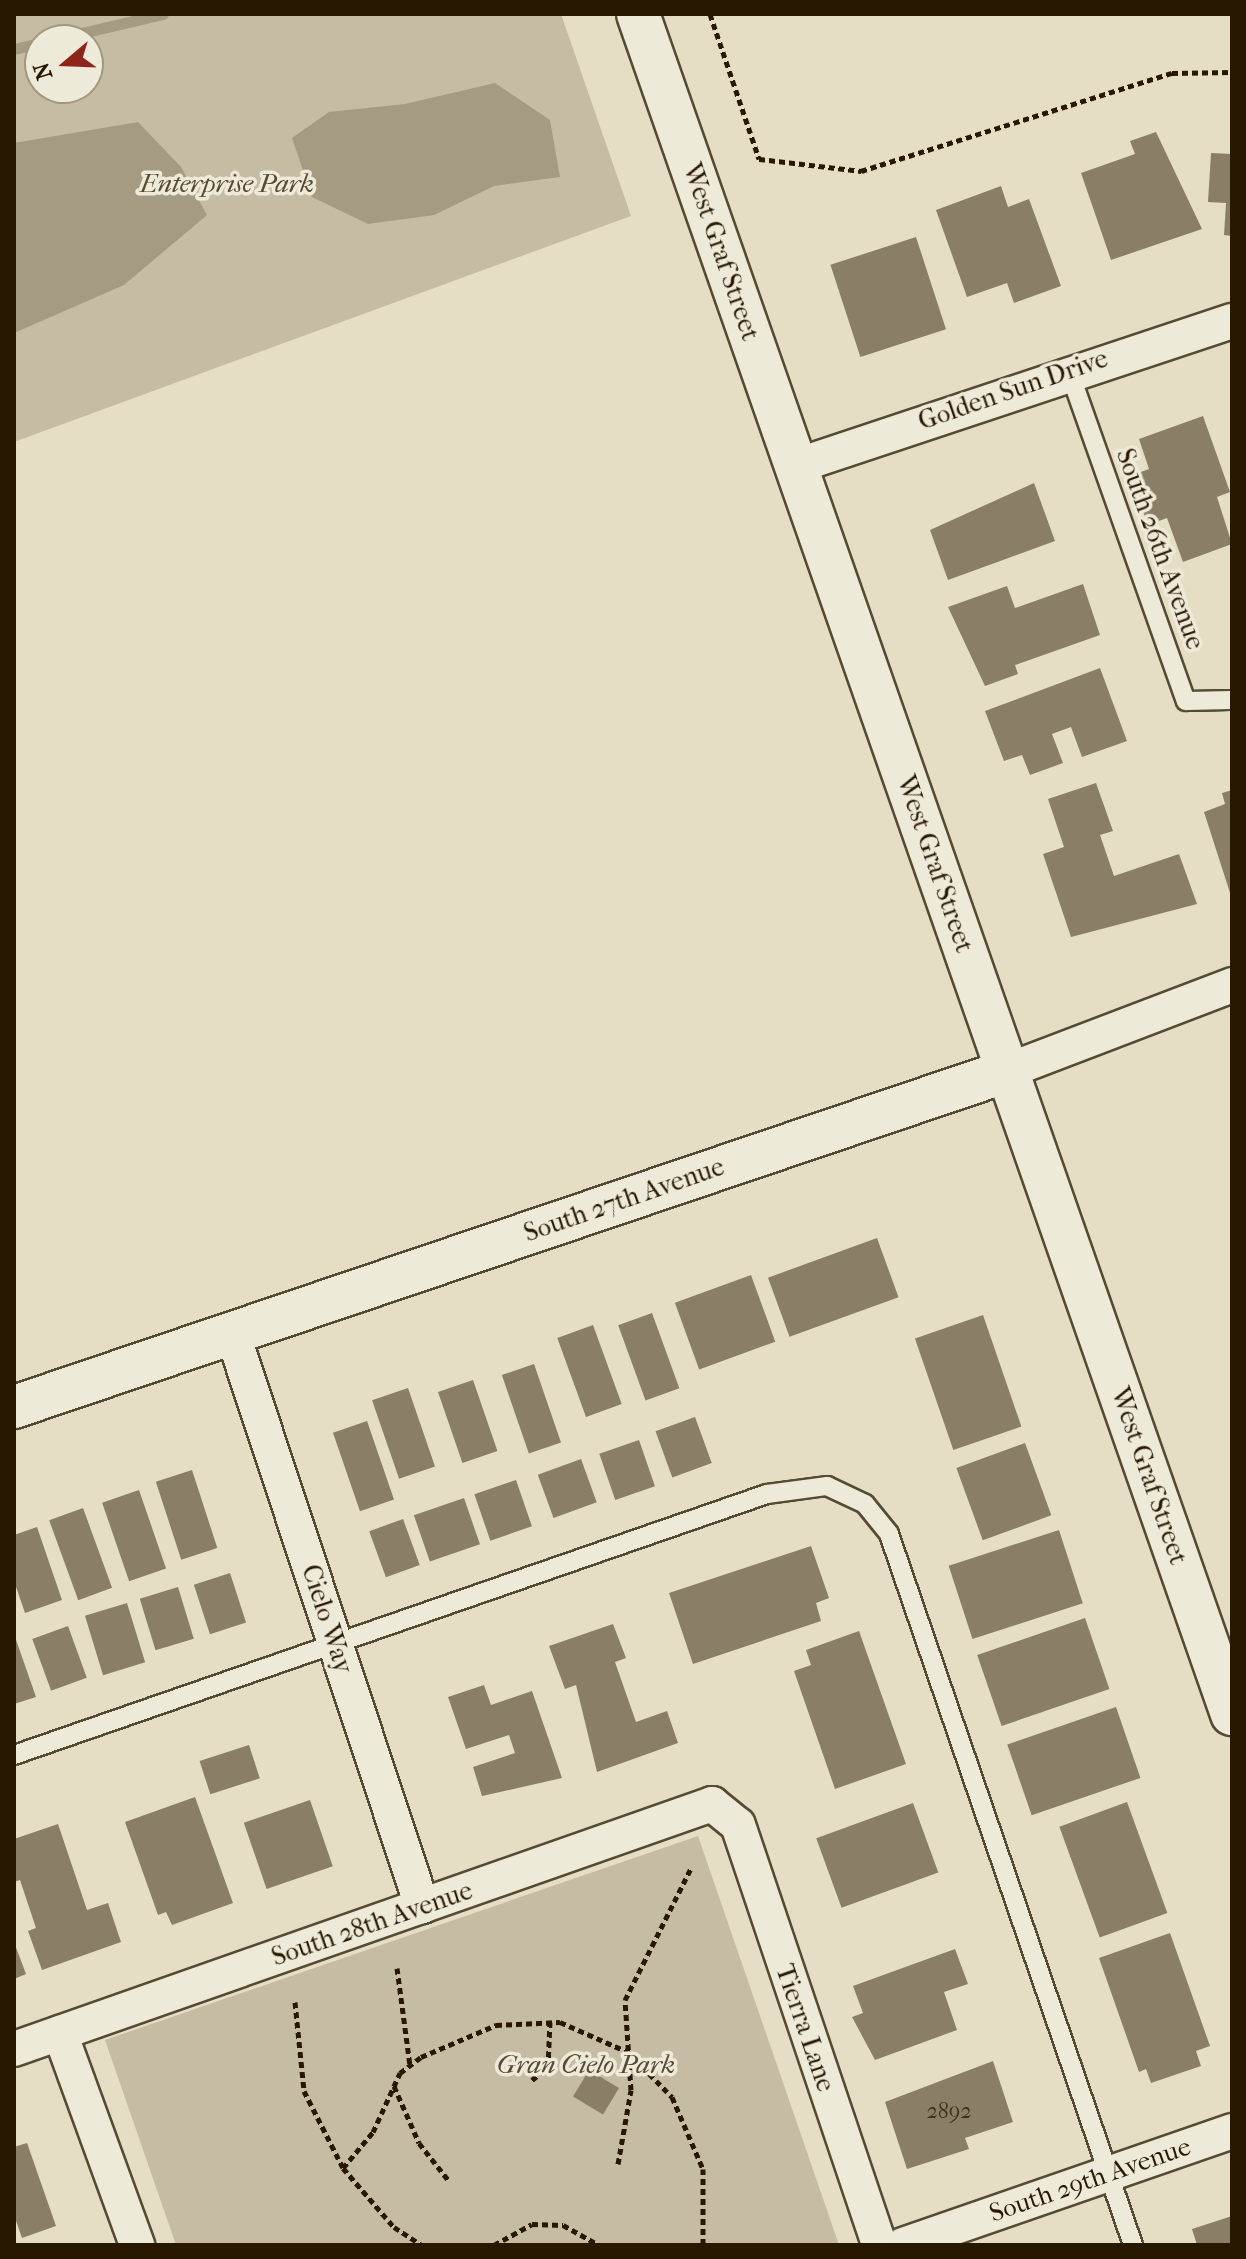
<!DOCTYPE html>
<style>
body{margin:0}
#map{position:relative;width:1246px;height:2259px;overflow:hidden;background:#e5dec4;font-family:"IM FELL French Canon",serif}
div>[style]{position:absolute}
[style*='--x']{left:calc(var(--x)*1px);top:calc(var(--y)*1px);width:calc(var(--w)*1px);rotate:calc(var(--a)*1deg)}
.green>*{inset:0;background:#c5bca3}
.water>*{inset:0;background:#a59b82}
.stream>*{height:11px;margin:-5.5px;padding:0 5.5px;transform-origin:5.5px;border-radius:5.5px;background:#a59b82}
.building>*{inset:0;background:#8a7f66;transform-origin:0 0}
.path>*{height:5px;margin-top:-2.5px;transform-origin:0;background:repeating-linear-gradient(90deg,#281801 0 6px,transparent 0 10px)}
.roads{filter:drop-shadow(2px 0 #574a32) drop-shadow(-2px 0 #574a32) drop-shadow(0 2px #574a32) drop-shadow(0 -2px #574a32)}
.service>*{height:18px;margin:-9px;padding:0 9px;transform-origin:9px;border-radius:9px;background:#eeead9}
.minor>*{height:34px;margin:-17px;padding:0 17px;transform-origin:17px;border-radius:17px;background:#eeead9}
.tertiary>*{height:42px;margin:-21px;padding:0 21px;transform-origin:21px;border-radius:21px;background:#eeead9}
span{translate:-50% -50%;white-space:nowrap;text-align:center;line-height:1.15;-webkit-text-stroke:7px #eeead9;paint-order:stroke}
.number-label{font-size:22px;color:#40321a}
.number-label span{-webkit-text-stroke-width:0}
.park-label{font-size:26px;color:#574932;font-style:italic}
.street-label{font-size:26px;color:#281801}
.frame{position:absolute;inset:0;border:16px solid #281801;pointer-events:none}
.north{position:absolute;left:24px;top:24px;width:80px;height:80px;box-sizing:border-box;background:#eeead9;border:2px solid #9f9683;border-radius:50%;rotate:251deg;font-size:22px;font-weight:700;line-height:32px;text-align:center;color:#281801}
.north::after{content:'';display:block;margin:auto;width:28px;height:36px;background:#8f2418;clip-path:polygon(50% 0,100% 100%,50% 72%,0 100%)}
</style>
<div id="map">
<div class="green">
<div style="clip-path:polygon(evenodd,14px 14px,561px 14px,631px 216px,14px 442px,14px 14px,40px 40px,88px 40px,88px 88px,40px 88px,40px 40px)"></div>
<div style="clip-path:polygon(698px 1836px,839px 2245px,176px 2245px,105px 2040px)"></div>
</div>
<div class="water">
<div style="clip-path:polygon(495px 83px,550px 120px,560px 177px,494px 186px,434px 215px,368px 224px,312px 197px,292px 138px,329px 112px,405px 104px)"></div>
<div style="clip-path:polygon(138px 122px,181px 167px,207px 215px,124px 285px,14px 333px,14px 143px)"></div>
</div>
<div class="stream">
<div style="--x:52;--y:40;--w:114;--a:-13.2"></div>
<div style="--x:14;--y:49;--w:27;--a:-13"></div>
</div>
<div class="building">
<div style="clip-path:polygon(1156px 132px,1202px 229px,1111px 260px,1081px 173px,1135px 154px,1130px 141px)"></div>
<div style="clip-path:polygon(1211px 153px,1232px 154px,1232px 236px,1224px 235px,1226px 203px,1208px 202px)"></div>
<div style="clip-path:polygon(1001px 186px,1008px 207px,1029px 199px,1061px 286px,1014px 303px,1007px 283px,967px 297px,936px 210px)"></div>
<div style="left:916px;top:237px;width:97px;height:90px;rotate:72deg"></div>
<div style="clip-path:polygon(1203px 416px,1230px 492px,1217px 497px,1232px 544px,1183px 562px,1167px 518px,1148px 525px,1130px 476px,1149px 469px,1139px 439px)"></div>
<div style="clip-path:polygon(1034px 483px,1055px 541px,948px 580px,930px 530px)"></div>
<div style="clip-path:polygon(1083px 584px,1100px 635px,1015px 665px,1018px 674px,985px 686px,948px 607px,1007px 586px,1015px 608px)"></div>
<div style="clip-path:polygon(1100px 668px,1127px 741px,1082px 757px,1071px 727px,1052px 734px,1063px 763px,1030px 775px,1022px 755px,1004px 761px,985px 711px)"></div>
<div style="clip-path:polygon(1096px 783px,1113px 831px,1100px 835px,1114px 876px,1179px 854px,1197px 904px,1071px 937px,1043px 854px,1064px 847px,1048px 799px)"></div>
<div style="clip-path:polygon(1232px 790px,1232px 896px,1231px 896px,1204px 812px,1225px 804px,1222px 793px)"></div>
<div style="left:877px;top:1238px;width:63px;height:116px;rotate:70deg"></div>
<div style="left:751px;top:1275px;width:71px;height:81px;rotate:70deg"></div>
<div style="left:652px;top:1313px;width:80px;height:36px;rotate:70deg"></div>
<div style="left:983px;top:1315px;width:118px;height:72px;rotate:71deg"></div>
<div style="left:593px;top:1325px;width:84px;height:38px;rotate:70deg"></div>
<div style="left:534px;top:1364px;width:83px;height:34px;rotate:71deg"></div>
<div style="left:473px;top:1380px;width:75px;height:37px;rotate:71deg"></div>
<div style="left:408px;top:1388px;width:83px;height:38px;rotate:71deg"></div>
<div style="left:695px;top:1417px;width:49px;height:42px;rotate:70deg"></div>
<div style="left:367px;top:1421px;width:83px;height:36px;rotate:71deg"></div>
<div style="left:639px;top:1440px;width:49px;height:42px;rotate:71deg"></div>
<div style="left:1025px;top:1443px;width:77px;height:73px;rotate:70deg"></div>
<div style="left:581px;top:1459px;width:46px;height:46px;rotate:70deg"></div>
<div style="left:192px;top:1470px;width:82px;height:38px;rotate:72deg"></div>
<div style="left:516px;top:1480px;width:49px;height:44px;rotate:71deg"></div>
<div style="left:139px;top:1490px;width:83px;height:39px;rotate:71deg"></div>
<div style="left:464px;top:1498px;width:49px;height:53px;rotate:71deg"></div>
<div style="left:83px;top:1508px;width:85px;height:36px;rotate:70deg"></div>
<div style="left:403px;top:1519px;width:49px;height:36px;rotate:70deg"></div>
<div style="clip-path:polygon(37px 1527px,62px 1600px,25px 1613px,14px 1581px,14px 1535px)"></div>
<div style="left:1059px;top:1530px;width:77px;height:116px;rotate:72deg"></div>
<div style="clip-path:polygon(811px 1546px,829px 1598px,816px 1603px,821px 1621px,693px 1664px,669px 1593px)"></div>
<div style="left:230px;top:1573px;width:52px;height:38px;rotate:72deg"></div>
<div style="left:178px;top:1587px;width:54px;height:40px;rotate:73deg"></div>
<div style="left:127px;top:1603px;width:62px;height:44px;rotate:73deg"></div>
<div style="left:1085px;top:1618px;width:75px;height:114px;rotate:71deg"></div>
<div style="clip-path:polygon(613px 1624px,626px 1658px,615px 1662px,636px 1722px,667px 1711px,678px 1743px,597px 1772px,576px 1685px,565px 1689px,549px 1646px)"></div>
<div style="left:68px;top:1626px;width:55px;height:38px;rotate:70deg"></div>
<div style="clip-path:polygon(859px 1631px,906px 1764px,835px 1789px,794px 1671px,811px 1665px,806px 1650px)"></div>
<div style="clip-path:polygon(14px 1634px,36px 1697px,14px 1704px)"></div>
<div style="clip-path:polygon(484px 1685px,491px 1705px,532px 1691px,562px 1778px,482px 1796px,473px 1767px,515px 1753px,509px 1735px,466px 1749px,448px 1697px)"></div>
<div style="left:1116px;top:1707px;width:75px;height:115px;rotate:71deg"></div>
<div style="left:249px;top:1745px;width:35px;height:52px;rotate:72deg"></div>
<div style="clip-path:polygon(195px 1797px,233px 1903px,172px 1925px,166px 1912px,158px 1915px,125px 1822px)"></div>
<div style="left:310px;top:1800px;width:70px;height:70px;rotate:71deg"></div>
<div style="left:1127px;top:1802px;width:118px;height:72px;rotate:70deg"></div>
<div style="left:913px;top:1803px;width:74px;height:103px;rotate:70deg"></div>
<div style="clip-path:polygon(58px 1824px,87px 1910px,108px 1903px,121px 1942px,42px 1970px,28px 1931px,36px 1928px,20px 1880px,14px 1882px,14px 1839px)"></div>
<div style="clip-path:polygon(1170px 1933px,1210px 2046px,1196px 2051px,1201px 2066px,1151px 2083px,1146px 2069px,1139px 2072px,1099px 1958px)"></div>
<div style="clip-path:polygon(14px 1942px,26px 1974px,14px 1979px)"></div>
<div style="clip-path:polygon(955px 1949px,968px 1984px,944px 1992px,957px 2030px,875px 2060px,852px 2017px,863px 2013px,853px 1986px)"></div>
<div style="clip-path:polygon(993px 2061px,1013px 2122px,965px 2138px,969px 2149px,907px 2169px,885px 2102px)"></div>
<div style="left:589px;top:2070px;width:35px;height:31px;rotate:31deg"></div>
<div style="clip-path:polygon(27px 2143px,56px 2226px,22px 2238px,14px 2215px,14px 2147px)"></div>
<div style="clip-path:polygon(1232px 2216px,1232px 2245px,1197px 2245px,1192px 2229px)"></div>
</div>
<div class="path">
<div style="--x:710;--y:14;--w:153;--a:71.3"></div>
<div style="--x:759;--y:159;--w:103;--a:6.7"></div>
<div style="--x:861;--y:171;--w:326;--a:-17.5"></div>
<div style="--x:1172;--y:73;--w:60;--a:-1"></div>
<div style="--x:397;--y:1968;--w:98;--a:82.4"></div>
<div style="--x:295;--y:2002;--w:89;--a:84.2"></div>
<div style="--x:304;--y:2091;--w:86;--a:63.1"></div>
<div style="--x:343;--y:2168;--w:78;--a:49.2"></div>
<div style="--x:394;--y:2227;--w:33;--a:33"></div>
<div style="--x:532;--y:2080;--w:21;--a:-39"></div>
<div style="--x:548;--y:2067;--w:45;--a:-87.5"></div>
<div style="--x:394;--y:2086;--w:62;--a:66.3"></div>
<div style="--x:419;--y:2143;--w:48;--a:51.7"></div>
<div style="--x:618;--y:2164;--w:75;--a:-80"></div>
<div style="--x:631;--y:2090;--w:90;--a:-93.8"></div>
<div style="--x:625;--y:2000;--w:148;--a:-63.4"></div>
<div style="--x:343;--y:2168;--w:47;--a:-50.2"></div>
<div style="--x:373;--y:2132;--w:65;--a:-65.4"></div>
<div style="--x:400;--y:2073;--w:26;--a:-37"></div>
<div style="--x:421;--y:2057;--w:82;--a:-23.1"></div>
<div style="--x:496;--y:2025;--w:64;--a:-2.7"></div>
<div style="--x:560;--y:2022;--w:74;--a:23.8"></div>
<div style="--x:628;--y:2052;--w:63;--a:45.6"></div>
<div style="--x:672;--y:2097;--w:78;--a:66.7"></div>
<div style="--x:703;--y:2169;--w:76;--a:90"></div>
<div style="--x:494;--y:2245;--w:43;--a:-28.9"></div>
<div style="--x:532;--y:2224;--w:31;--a:2"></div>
<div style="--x:563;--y:2225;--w:41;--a:29.1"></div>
</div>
<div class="roads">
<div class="service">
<div style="--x:1069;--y:371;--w:350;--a:70.5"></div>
<div style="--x:1186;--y:701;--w:46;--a:-1.2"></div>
<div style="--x:14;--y:1755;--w:797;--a:-19.12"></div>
<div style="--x:767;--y:1494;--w:61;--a:-7.6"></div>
<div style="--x:827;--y:1486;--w:42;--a:25.3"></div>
<div style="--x:865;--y:1504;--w:38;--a:51"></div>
<div style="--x:889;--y:1534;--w:752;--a:71.06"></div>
</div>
<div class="minor">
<div style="--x:796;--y:466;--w:459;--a:-18.4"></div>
<div style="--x:1007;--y:1071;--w:241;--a:-20.9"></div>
<div style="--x:232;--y:1332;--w:605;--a:71.68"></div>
<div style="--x:60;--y:2033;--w:226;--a:70"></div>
<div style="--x:14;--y:2049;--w:740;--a:-19.34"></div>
<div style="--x:712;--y:1804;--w:33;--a:39"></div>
<div style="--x:738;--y:1825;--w:443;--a:71.4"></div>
<div style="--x:903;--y:2245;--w:348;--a:-19.1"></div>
</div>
<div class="tertiary">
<div style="--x:638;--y:14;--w:1801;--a:70.74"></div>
<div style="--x:14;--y:1407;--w:1048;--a:-18.69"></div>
</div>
</div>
<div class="number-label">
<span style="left:949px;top:2112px">2892</span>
</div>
<div class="park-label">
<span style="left:227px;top:184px">Enterprise Park</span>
<span style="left:586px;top:2065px">Gran Cielo Park</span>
</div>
<div class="street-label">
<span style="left:721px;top:252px;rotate:71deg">West Graf Street</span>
<span style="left:1013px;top:390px;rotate:-19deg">Golden Sun Drive</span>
<span style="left:1160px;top:549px;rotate:70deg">South 26th Avenue</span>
<span style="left:935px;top:864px;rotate:71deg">West Graf Street</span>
<span style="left:624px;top:1200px;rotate:-19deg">South 27th Avenue</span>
<span style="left:1149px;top:1476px;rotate:71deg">West Graf Street</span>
<span style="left:327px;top:1619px;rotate:72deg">Cielo Way</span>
<span style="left:372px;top:1924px;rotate:-19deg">South 28th Avenue</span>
<span style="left:805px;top:2028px;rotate:71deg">Tierra Lane</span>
<span style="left:1090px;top:2180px;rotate:-19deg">South 29th Avenue</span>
</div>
<div class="frame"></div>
<div class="north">N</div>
</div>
